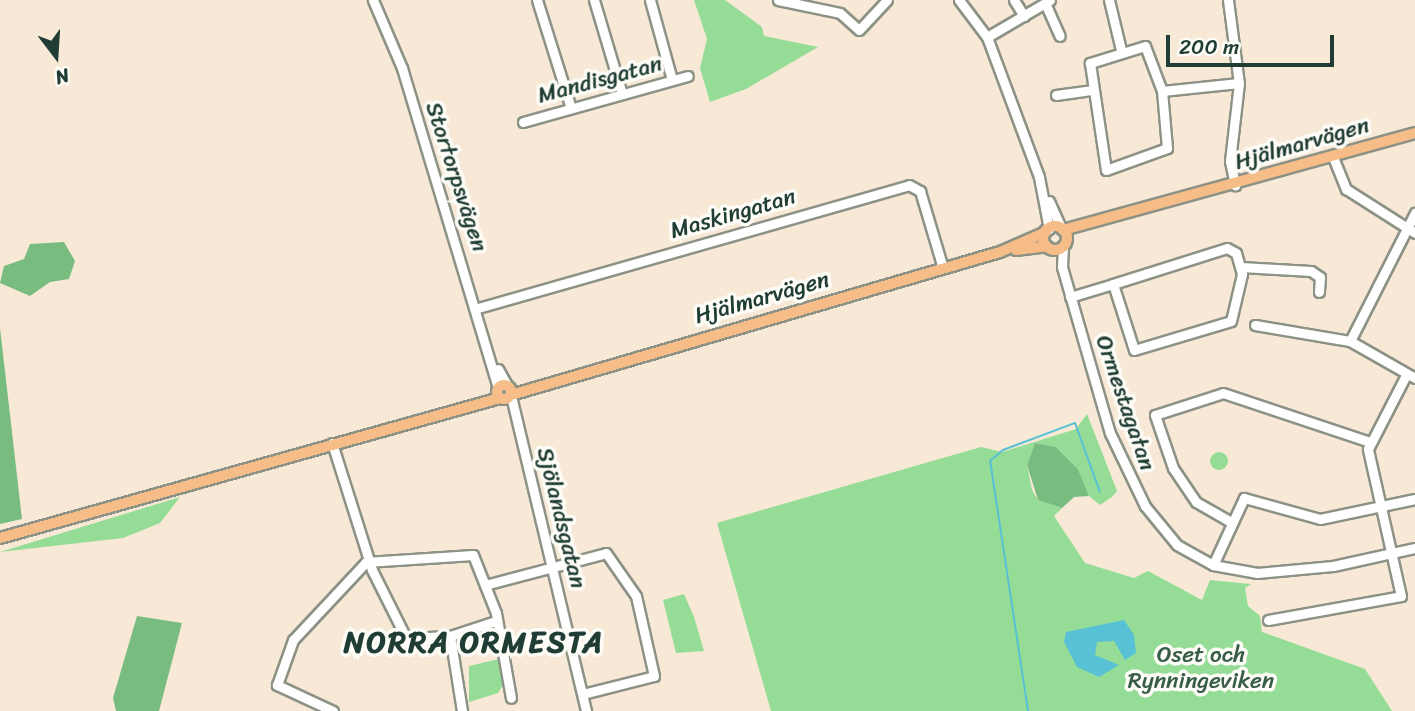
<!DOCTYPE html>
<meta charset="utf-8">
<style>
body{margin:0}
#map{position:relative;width:1415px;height:711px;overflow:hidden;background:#f8e8d6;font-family:Sriracha,sans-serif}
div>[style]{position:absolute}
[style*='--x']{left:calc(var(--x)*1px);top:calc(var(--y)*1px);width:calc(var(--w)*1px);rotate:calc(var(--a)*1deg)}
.green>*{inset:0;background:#95dd97}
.round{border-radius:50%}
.forest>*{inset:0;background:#78bc80}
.water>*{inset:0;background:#58c1d5}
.stream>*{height:2px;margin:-1px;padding:0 1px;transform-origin:1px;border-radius:1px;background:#58c1d5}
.roads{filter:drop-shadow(2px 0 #8c9285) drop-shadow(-2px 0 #8c9285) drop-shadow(0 2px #8c9285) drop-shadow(0 -2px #8c9285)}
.minor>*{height:9px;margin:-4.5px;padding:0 4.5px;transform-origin:4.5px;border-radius:4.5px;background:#fff}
.major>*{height:10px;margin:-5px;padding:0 5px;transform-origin:5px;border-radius:5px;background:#f7bd88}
.major>.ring{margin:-5px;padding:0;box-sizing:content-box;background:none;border:10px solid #f7bd88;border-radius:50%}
span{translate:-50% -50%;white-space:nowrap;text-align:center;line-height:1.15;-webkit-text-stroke:7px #fdfcf7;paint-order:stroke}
.street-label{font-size:23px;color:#1f3d34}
.park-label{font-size:23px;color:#375d48}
.district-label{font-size:30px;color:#1f3d34;font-weight:700;letter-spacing:2px}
.north{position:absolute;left:21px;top:21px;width:70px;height:70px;-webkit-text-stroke:5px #fdfcf7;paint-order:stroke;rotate:163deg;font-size:19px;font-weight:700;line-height:28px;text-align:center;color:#1f3d34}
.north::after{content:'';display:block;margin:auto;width:24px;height:32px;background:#1f3d34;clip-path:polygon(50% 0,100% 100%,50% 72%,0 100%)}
.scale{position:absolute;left:1166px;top:35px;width:168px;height:32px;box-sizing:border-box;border:4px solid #1f3d34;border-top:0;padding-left:9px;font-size:21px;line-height:24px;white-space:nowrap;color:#1f3d34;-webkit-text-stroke:5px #fdfcf7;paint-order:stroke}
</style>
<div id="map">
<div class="green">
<div style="clip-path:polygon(694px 0,725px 0,762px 27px,764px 36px,818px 47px,746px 89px,710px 102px,700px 68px,707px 39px)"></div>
<div style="clip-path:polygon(1087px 414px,1117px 491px,1112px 497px,1100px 505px,1089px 496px,1078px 469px,1056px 447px,1035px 443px,1027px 465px,1032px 490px,1038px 500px,1062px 508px,1054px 516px,1085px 563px,1134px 578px,1148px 571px,1202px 600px,1210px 580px,1251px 584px,1245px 588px,1248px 606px,1260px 616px,1262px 632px,1365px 669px,1392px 711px,771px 711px,717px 523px,981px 447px,1002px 452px,1076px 429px)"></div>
<div class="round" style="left:1210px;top:452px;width:18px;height:18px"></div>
<div style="clip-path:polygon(180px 497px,160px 523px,123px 538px,0 552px)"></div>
<div style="clip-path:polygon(684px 594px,694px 617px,704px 651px,676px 653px,663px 600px)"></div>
<div style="clip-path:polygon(499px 659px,503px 685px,498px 693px,469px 702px,469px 666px)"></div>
</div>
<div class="forest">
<div style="clip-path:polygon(64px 242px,75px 261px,69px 279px,50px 282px,30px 296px,0 283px,4px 266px,24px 259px,30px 244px)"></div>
<div style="clip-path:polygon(0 328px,22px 519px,0 524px)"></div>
<div style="clip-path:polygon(1035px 443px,1056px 447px,1078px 469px,1089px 496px,1074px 497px,1062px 508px,1038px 500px,1027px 465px)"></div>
<div style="clip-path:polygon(137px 616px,182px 623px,159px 711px,116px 711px,113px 698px)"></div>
</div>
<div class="water">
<div style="clip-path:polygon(1124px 620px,1134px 635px,1136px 653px,1125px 660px,1114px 641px,1097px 642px,1095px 655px,1119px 665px,1099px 677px,1077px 667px,1064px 642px,1066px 632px)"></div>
</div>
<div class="stream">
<div style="--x:1028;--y:711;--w:253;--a:-98.6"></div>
<div style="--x:990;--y:461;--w:17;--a:-40"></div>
<div style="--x:1003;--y:450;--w:77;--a:-20.6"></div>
<div style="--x:1075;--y:423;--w:73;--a:70.1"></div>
</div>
<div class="roads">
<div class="minor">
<div style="--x:373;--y:0;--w:74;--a:66.9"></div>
<div style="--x:402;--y:68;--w:333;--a:73.3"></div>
<div style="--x:537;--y:0;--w:110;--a:72.6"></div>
<div style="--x:594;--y:0;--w:98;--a:73.4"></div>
<div style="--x:650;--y:0;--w:83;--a:74.6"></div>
<div style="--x:778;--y:0;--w:63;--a:11.8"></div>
<div style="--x:840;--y:13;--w:25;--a:42"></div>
<div style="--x:859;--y:30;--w:41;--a:-47"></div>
<div style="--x:959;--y:0;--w:46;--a:52.9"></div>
<div style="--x:987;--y:37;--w:149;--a:69.6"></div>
<div style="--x:1039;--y:177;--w:53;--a:79.1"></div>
<div style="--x:1014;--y:0;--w:19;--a:58"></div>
<div style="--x:1109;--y:0;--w:51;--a:76.5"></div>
<div style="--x:1228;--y:0;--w:84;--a:82.5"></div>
<div style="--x:1239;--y:83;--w:79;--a:96.6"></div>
<div style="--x:1230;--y:161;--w:25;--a:78"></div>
<div style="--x:1045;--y:3;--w:36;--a:66"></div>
<div style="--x:987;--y:37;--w:73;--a:-30.4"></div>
<div style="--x:1162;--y:91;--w:48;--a:-110.7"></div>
<div style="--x:1145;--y:46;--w:58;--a:162.8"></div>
<div style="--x:1090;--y:63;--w:108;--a:81.5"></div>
<div style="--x:1106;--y:170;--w:65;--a:-19.8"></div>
<div style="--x:1167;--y:148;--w:57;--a:-95"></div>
<div style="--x:1162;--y:91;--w:77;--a:-5.9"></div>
<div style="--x:1056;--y:95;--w:37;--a:-8"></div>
<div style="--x:523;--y:122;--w:171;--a:-15.6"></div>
<div style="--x:1333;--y:157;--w:35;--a:68"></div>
<div style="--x:1346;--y:189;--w:82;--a:32.5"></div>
<div style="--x:1049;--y:201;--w:30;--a:66"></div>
<div style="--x:1063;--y:247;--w:20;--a:93"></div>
<div style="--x:1062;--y:267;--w:173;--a:73.9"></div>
<div style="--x:1110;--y:433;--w:81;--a:64.4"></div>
<div style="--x:1145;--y:506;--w:50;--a:50.6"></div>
<div style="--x:1177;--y:545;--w:41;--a:29.1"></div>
<div style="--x:1213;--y:565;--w:45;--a:10.3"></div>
<div style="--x:1257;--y:573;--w:76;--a:-5.3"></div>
<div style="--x:1333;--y:566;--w:84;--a:-12.4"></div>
<div style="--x:1241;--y:267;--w:70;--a:3.3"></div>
<div style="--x:1311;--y:271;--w:11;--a:34"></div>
<div style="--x:1320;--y:277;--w:15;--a:94"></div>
<div style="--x:1070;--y:297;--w:45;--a:-16.8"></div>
<div style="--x:1113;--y:284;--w:69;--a:72.3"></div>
<div style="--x:1134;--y:350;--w:101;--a:-16.6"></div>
<div style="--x:1231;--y:321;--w:48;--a:-76.8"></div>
<div style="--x:1242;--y:274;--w:22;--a:-106"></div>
<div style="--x:1236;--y:253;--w:10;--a:-151"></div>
<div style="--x:1227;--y:248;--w:120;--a:162.5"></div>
<div style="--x:478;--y:308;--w:448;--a:-15.9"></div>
<div style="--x:909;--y:185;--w:13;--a:29"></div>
<div style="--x:920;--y:191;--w:80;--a:73.4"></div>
<div style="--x:1255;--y:325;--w:96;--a:9.6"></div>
<div style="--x:1350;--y:341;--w:75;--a:29.6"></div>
<div style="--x:1350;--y:341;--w:144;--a:-63.1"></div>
<div style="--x:498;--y:369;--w:18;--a:61"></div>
<div style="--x:511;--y:396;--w:324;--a:76.6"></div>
<div style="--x:332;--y:443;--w:133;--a:72.5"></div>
<div style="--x:372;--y:570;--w:76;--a:63.4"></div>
<div style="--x:406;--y:638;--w:44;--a:-2.6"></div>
<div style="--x:450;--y:636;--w:48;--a:-18.1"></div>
<div style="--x:1231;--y:522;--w:40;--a:-150.3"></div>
<div style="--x:1196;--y:502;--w:41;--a:-124.1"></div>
<div style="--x:1173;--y:468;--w:56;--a:-108.8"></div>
<div style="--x:1155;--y:415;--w:71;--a:-17.9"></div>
<div style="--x:1223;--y:393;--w:155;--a:18.4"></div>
<div style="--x:1213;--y:565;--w:74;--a:-65.2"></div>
<div style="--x:1244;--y:498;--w:79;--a:15.4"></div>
<div style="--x:1320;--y:519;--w:97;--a:-11.9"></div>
<div style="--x:485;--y:585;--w:125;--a:-14.8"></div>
<div style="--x:606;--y:553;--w:52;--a:55.1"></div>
<div style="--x:636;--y:596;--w:82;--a:77.3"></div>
<div style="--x:654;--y:676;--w:73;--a:165.8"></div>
<div style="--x:1268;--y:620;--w:135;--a:-10.2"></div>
<div style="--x:1401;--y:596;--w:151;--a:-102.7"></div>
<div style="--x:1368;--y:449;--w:81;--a:-62.8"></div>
<div style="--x:450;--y:636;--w:76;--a:80.9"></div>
<div style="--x:333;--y:711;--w:62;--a:-155.1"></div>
<div style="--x:277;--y:685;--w:48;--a:-70.4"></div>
<div style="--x:293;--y:640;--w:107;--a:-46.9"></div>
<div style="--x:366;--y:562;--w:107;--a:-3.7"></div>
<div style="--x:473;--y:555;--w:62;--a:68.4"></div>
<div style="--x:496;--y:613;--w:86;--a:80"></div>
</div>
<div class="major">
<div class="ring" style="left:1043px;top:226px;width:14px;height:14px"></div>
<div style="--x:1063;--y:230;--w:365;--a:-15.4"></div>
<div style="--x:1016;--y:250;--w:31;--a:-7"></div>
<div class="ring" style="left:497px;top:385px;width:4px;height:4px"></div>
<div style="--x:511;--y:395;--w:509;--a:-16.3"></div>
<div style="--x:1000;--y:252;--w:50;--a:-23.5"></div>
<div style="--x:0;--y:538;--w:519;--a:-15.64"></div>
</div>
</div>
<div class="street-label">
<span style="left:600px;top:80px;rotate:-15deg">Mandisgatan</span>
<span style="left:1302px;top:144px;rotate:-16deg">Hjälmarvägen</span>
<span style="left:456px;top:177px;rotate:72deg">Stortorpsvägen</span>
<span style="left:733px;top:214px;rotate:-16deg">Maskingatan</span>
<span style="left:762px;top:298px;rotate:-16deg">Hjälmarvägen</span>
<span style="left:1125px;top:403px;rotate:71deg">Ormestagatan</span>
<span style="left:561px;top:518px;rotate:76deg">Sjölandsgatan</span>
</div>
<div class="park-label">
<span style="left:1201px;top:668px">Oset och<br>Rynningeviken</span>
</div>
<div class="district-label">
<span style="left:474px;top:642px">NORRA ORMESTA</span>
</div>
<div class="north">N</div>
<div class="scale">200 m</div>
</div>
